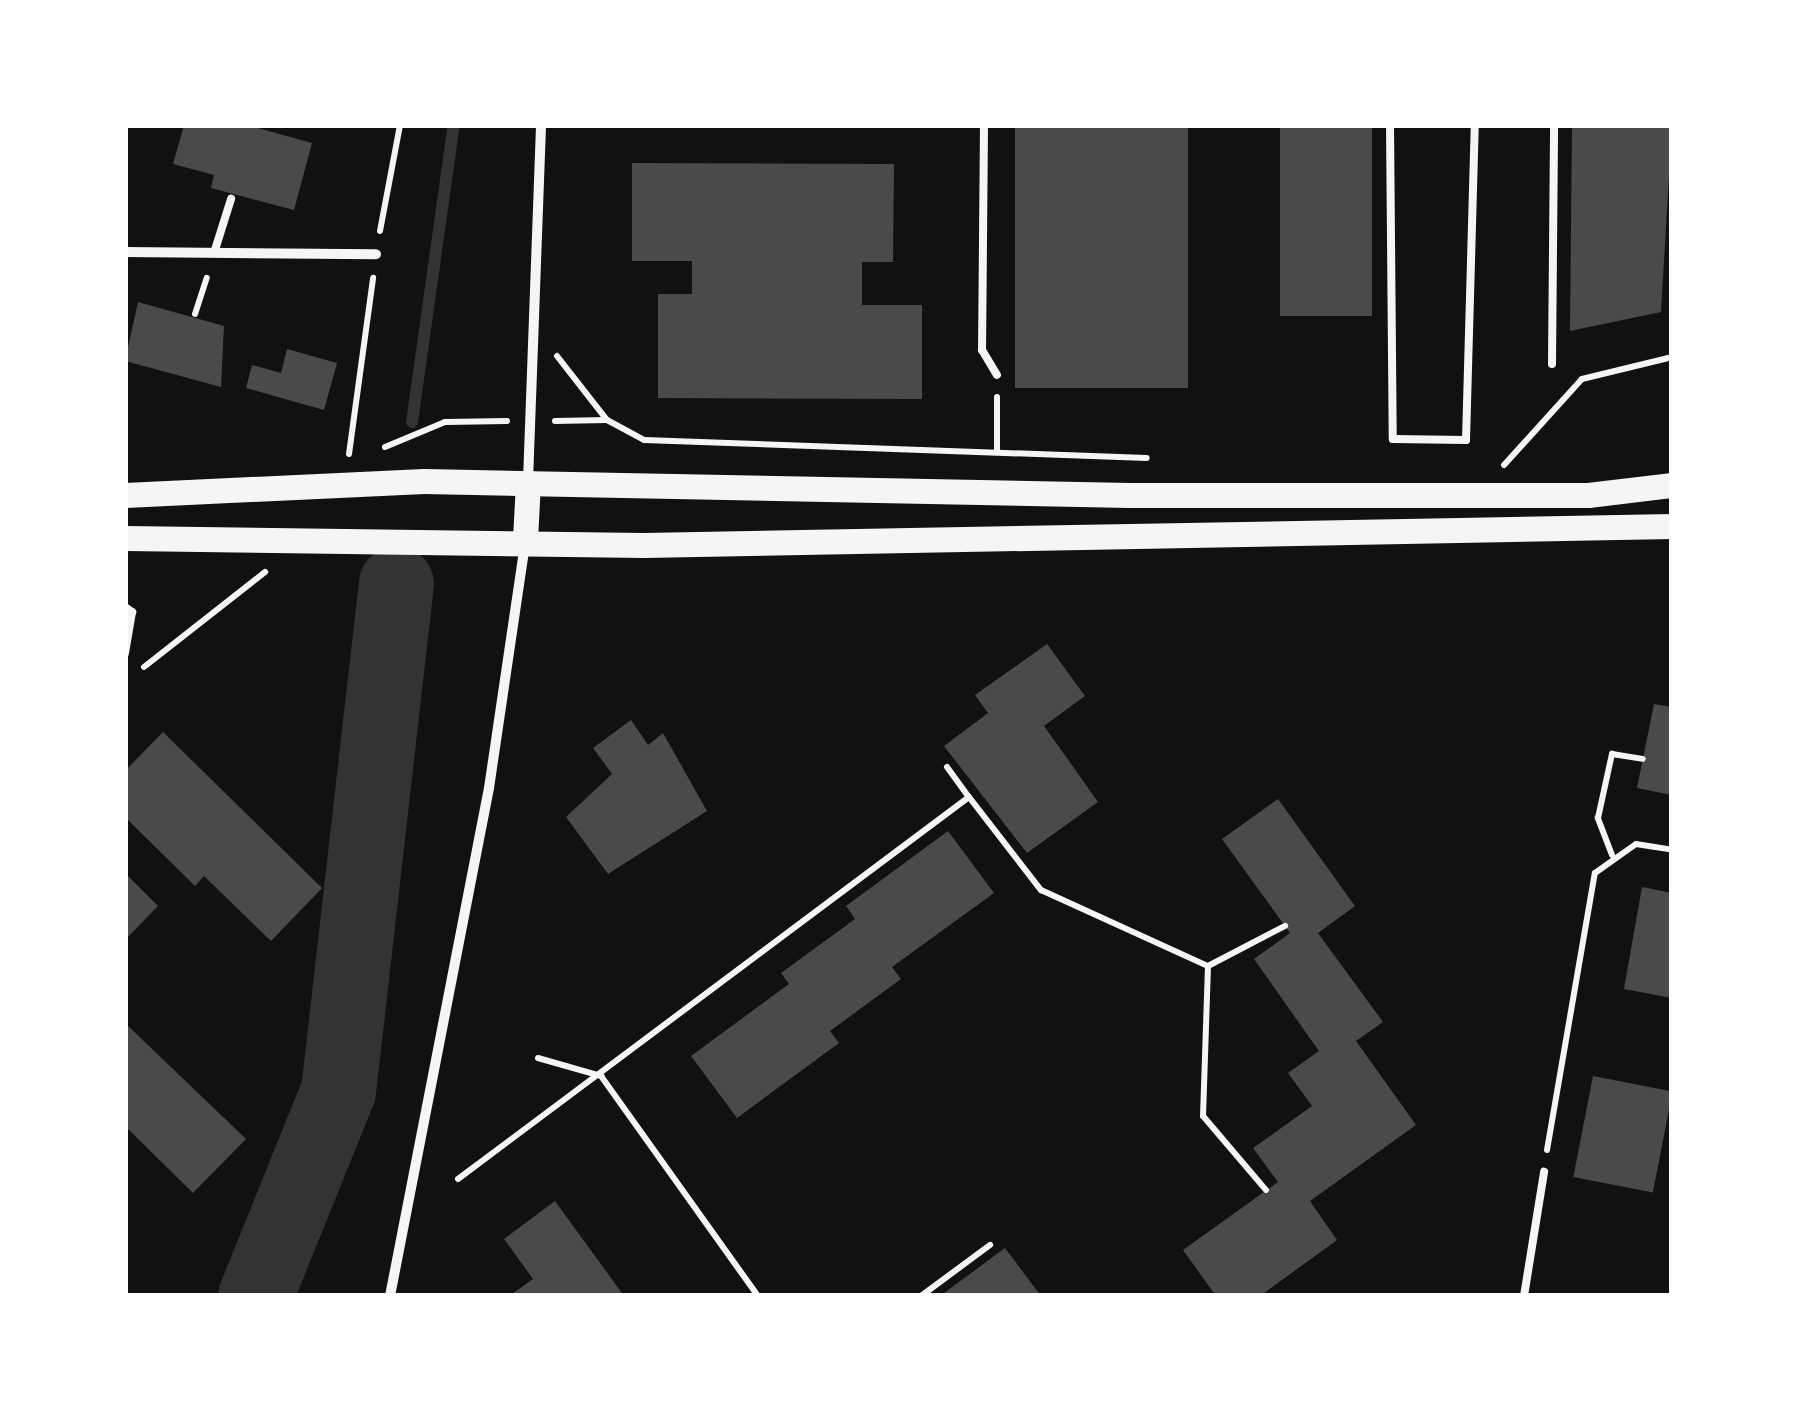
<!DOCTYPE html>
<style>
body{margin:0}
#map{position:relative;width:1797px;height:1421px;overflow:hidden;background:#111;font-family:"Archivo Narrow",sans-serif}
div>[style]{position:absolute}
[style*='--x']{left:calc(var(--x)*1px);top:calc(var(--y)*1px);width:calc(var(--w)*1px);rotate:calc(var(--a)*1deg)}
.stream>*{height:12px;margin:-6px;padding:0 6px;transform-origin:6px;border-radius:6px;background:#333}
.river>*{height:75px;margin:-37.5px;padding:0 37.5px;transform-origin:37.5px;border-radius:37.5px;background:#333}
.building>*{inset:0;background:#4a4a4a;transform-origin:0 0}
.path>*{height:6px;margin:-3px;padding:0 3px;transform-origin:3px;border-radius:3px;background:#f5f5f5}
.service>*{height:8px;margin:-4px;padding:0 4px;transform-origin:4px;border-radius:4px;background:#f5f5f5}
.minor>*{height:10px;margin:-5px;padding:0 5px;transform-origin:5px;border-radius:5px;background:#f5f5f5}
.primary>*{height:25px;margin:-12.5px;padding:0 12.5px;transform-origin:12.5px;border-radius:12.5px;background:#f5f5f5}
span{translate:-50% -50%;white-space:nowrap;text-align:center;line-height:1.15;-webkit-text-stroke:9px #fff;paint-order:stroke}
.frame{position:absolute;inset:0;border:128px solid #fff;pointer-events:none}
</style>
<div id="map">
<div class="stream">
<div style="--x:412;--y:422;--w:300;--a:-82"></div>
</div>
<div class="river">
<div style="--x:255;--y:1296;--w:221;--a:-68"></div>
<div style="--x:338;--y:1091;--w:511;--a:-83.49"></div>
</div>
<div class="building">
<div style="clip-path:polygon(184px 125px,247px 125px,312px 143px,294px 210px,211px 188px,214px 175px,173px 164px)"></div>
<div style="left:1015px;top:125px;width:173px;height:263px"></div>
<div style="left:1280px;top:125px;width:92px;height:191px"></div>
<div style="clip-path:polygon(1572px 125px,1672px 125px,1661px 312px,1570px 331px)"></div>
<div style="clip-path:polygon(632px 163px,894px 164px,893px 262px,862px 262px,862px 305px,922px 305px,922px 399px,658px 398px,658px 294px,692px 294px,692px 261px,632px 261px)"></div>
<div style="clip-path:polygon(138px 302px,224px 326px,221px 387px,125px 361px)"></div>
<div style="clip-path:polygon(287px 349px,337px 363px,324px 410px,246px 388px,252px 365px,281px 373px)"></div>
<div style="clip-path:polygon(1047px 644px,1085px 696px,1044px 726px,1098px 802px,1027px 853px,944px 746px,988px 713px,975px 695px)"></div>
<div style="clip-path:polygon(1654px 704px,1672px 707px,1672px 795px,1637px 788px)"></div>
<div style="clip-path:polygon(631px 720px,648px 745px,663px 733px,707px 811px,608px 874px,566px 817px,612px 774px,593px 748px)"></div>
<div style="clip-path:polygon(163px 732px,322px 888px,271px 941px,204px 876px,195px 886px,125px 817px,125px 771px)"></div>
<div style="clip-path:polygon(1278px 799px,1355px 906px,1318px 933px,1383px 1022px,1356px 1041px,1416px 1125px,1310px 1201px,1337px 1240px,1260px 1296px,1216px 1296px,1183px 1250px,1278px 1182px,1253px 1148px,1312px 1106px,1288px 1073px,1319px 1051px,1254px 959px,1290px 933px,1222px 839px)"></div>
<div style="clip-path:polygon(948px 831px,994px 893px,892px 967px,901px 979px,830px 1031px,839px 1043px,737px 1118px,691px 1056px,789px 984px,781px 973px,855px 919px,846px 906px)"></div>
<div style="clip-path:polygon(128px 876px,158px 906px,125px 940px,125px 879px)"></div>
<div style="clip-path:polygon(1642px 887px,1672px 893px,1672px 998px,1624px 989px)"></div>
<div style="clip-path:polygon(125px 1023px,246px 1139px,193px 1193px,125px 1126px)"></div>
<div style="left:1593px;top:1076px;width:81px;height:103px;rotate:11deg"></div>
<div style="clip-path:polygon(555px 1201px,624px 1296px,509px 1296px,533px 1279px,504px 1239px)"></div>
<div style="clip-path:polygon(1005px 1248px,1041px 1296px,940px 1296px)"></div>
</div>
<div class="path">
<div style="--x:380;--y:231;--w:108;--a:-79.3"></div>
<div style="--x:195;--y:314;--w:38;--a:-72"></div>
<div style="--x:557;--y:356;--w:81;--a:52"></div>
<div style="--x:607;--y:420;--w:42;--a:28.4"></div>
<div style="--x:644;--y:440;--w:503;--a:2.05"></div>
<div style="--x:555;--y:421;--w:52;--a:-1.1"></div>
<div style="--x:385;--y:447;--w:65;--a:-22.6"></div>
<div style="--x:445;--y:422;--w:62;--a:-0.9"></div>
<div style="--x:997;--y:450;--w:53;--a:-90"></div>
<div style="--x:349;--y:454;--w:178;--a:-82.2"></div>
<div style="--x:1504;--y:465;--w:116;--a:-47.8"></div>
<div style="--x:1582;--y:379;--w:93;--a:-13.7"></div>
<div style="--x:144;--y:667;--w:154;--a:-38.1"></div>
<div style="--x:947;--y:767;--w:37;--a:54"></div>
<div style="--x:1612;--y:855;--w:40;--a:-111"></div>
<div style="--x:1598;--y:818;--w:66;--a:-77.7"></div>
<div style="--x:1612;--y:754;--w:31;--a:9"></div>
<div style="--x:1208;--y:966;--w:87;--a:-27.5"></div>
<div style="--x:538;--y:1058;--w:66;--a:15.9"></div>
<div style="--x:601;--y:1076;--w:270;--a:54.5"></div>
<div style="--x:1547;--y:1150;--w:281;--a:-80.2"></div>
<div style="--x:1595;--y:873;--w:50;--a:-35.3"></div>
<div style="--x:1636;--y:844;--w:36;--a:9"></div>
<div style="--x:458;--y:1179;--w:638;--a:-36.78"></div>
<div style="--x:969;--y:797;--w:118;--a:52.3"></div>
<div style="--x:1041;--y:890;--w:183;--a:24.5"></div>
<div style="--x:1208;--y:966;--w:150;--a:91.9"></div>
<div style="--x:1203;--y:1116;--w:97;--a:49.6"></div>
<div style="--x:921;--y:1296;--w:86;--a:-36.5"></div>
</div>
<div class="service">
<div style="--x:984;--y:125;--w:225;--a:90.5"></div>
<div style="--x:982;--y:350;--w:29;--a:59"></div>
<div style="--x:1390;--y:125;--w:314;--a:89.5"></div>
<div style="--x:1393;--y:439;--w:73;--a:0.8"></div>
<div style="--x:1466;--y:440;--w:315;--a:-88.4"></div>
<div style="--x:214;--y:253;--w:57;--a:-72.5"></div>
<div style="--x:1552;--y:364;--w:239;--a:-89.5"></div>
<div style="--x:125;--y:607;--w:9;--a:36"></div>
<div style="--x:132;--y:612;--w:42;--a:99.7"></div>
<div style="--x:1524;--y:1296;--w:126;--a:-80.8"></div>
</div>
<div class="minor">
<div style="--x:125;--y:252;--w:251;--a:0.5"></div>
<div style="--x:528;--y:481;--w:356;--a:-87.9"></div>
<div style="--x:390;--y:1296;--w:518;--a:-78.97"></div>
<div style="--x:489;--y:788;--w:246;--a:-81.6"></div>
</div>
<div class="primary">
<div style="--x:125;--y:495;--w:299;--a:-2.7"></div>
<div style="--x:424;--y:481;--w:706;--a:1.14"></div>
<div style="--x:1130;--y:495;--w:458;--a:0"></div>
<div style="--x:1588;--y:495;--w:85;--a:-6.8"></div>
<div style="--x:125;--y:538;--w:519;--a:0.77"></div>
<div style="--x:644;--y:545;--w:1028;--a:-1.06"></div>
<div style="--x:525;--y:539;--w:57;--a:-87"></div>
</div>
<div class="frame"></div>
</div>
